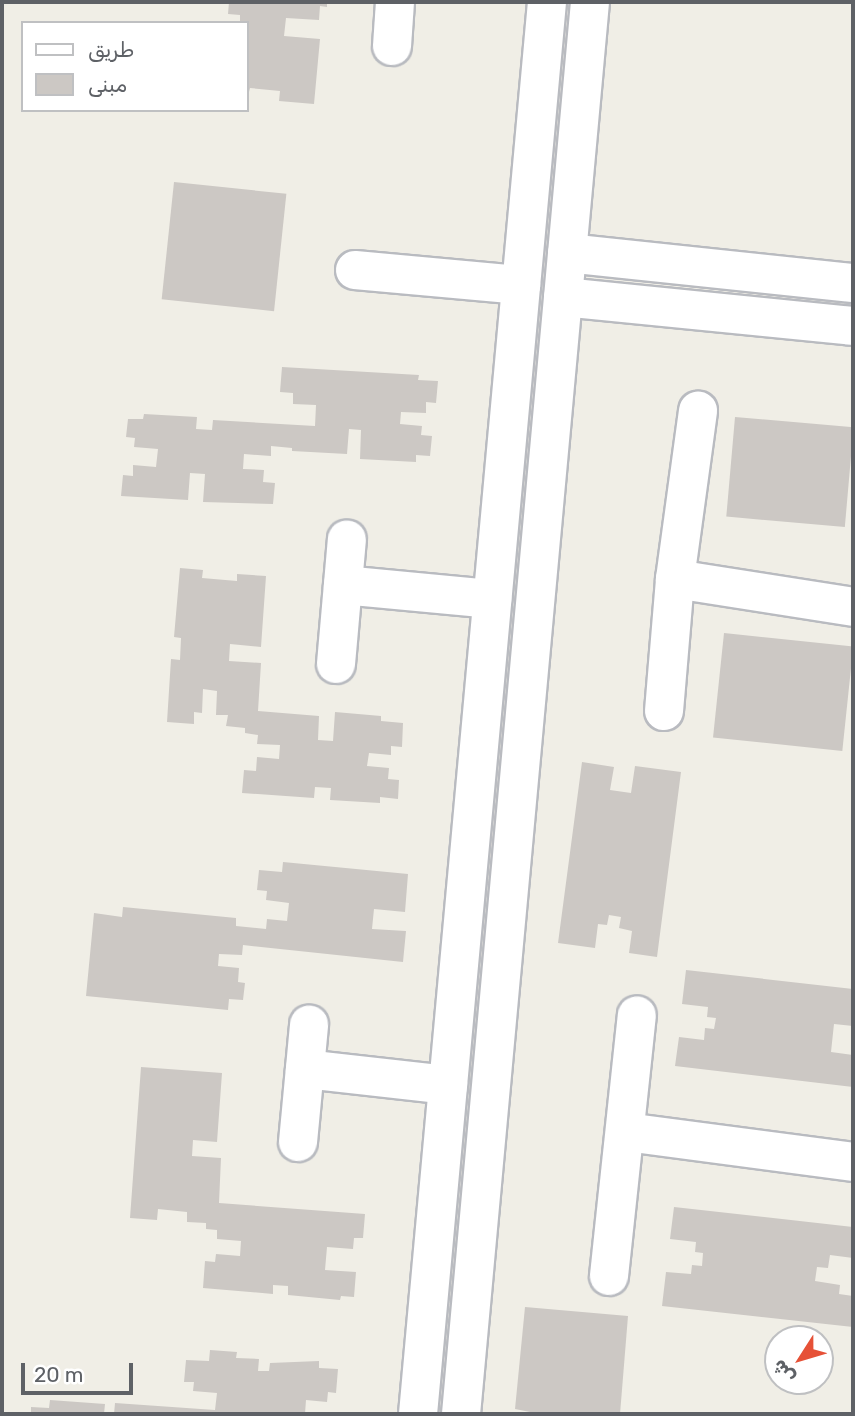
<!DOCTYPE html>
<meta charset="utf-8">
<style>
body{margin:0}
#map{position:relative;width:855px;height:1416px;overflow:hidden;background:#f0eee6;font-family:Rubik,Cairo,sans-serif}
div>[style]{position:absolute}
[style*='--x']{left:calc(var(--x)*1px);top:calc(var(--y)*1px);width:calc(var(--w)*1px);rotate:calc(var(--a)*1deg)}
.building>*{inset:0;background:#ccc8c4;transform-origin:0 0}
.roads{filter:drop-shadow(2px 0 #b9bbc0) drop-shadow(-2px 0 #b9bbc0) drop-shadow(0 2px #b9bbc0) drop-shadow(0 -2px #b9bbc0)}
.minor>*{height:38px;margin:-19px;padding:0 19px;transform-origin:19px;border-radius:19px;background:#fff}
span{translate:-50% -50%;white-space:nowrap;text-align:center;line-height:1.15;-webkit-text-stroke:5px #fff;paint-order:stroke}
.frame{position:absolute;inset:0;border:4px solid #5e6166;pointer-events:none}
.legend{position:absolute;left:21px;top:21px;width:228px;height:91px;box-sizing:border-box;background:#fff;border:2px solid #bfc0c2;margin:0;padding:9px 12px;list-style:none;font-size:21px;color:#5e6166}
.legend li{display:flex;align-items:center;gap:14px;height:35px}
.legend b{width:35px;border:2px solid #bfc0c2}
.north{position:absolute;left:764px;top:1325px;width:70px;height:70px;box-sizing:border-box;background:#fff;border:2px solid #bfc0c2;border-radius:50%;rotate:233deg;font-size:19px;font-weight:700;line-height:28px;text-align:center;color:#5e6166}
.north::after{content:'';display:block;margin:auto;width:24px;height:32px;background:#e65137;clip-path:polygon(50% 0,100% 100%,50% 72%,0 100%)}
.scale{position:absolute;left:21px;top:1363px;width:112px;height:32px;box-sizing:border-box;border:4px solid #5e6166;border-top:0;padding-left:9px;font-size:21px;line-height:24px;white-space:nowrap;color:#5e6166;-webkit-text-stroke:5px #fff;paint-order:stroke}
</style>
<div id="map">
<div class="building">
<div style="clip-path:polygon(229px 2px,327px 2px,327px 7px,320px 6px,319px 20px,286px 18px,284px 36px,320px 39px,314px 104px,279px 101px,280px 91px,250px 88px,247px 100px,247px 23px,240px 23px,240px 15px,228px 14px)"></div>
<div style="left:174px;top:182px;width:113px;height:118px;rotate:6deg"></div>
<div style="clip-path:polygon(282px 367px,419px 375px,418px 380px,438px 381px,436px 403px,426px 402px,426px 413px,401px 412px,400px 424px,422px 426px,421px 435px,432px 436px,430px 456px,416px 455px,416px 462px,360px 459px,361px 430px,349px 429px,347px 454px,292px 451px,292px 448px,271px 446px,271px 456px,244px 454px,243px 469px,264px 470px,263px 482px,275px 483px,273px 504px,203px 502px,205px 474px,190px 473px,188px 500px,121px 496px,123px 475px,133px 476px,133px 465px,156px 467px,158px 449px,134px 447px,135px 438px,126px 437px,128px 419px,143px 419px,144px 414px,197px 417px,196px 429px,212px 430px,213px 420px,315px 426px,316px 405px,293px 404px,293px 393px,280px 392px)"></div>
<div style="left:735px;top:417px;width:119px;height:100px;rotate:5deg"></div>
<div style="clip-path:polygon(180px 568px,203px 570px,202px 578px,237px 581px,237px 574px,266px 576px,261px 647px,230px 644px,229px 661px,261px 663px,258px 711px,319px 716px,318px 740px,333px 741px,335px 712px,381px 716px,381px 721px,403px 723px,402px 747px,391px 746px,391px 755px,369px 753px,367px 766px,389px 768px,388px 779px,399px 780px,398px 799px,380px 797px,380px 803px,330px 800px,331px 788px,315px 787px,314px 798px,242px 793px,244px 770px,256px 771px,257px 757px,279px 759px,280px 745px,257px 744px,258px 735px,245px 733px,245px 728px,226px 726px,228px 715px,216px 715px,217px 691px,203px 689px,202px 713px,194px 712px,194px 724px,167px 722px,171px 659px,180px 660px,181px 638px,174px 637px)"></div>
<div style="left:724px;top:633px;width:130px;height:105px;rotate:6deg"></div>
<div style="clip-path:polygon(582px 762px,614px 767px,610px 790px,631px 793px,635px 766px,681px 772px,657px 957px,629px 953px,632px 931px,619px 928px,621px 917px,609px 915px,607px 925px,598px 924px,595px 948px,558px 943px)"></div>
<div style="clip-path:polygon(283px 862px,408px 874px,405px 912px,374px 909px,372px 929px,406px 931px,403px 962px,243px 945px,242px 955px,219px 954px,218px 966px,239px 968px,238px 982px,245px 983px,243px 1000px,229px 999px,228px 1010px,86px 996px,94px 913px,122px 917px,123px 907px,236px 918px,236px 926px,266px 929px,267px 919px,287px 921px,289px 903px,266px 900px,267px 891px,257px 890px,259px 870px,282px 872px)"></div>
<div style="clip-path:polygon(686px 970px,853px 989px,853px 1026px,834px 1024px,831px 1052px,853px 1055px,853px 1087px,675px 1066px,679px 1037px,704px 1040px,705px 1028px,714px 1029px,716px 1018px,707px 1017px,708px 1007px,682px 1004px)"></div>
<div style="clip-path:polygon(141px 1067px,222px 1073px,217px 1142px,193px 1140px,192px 1156px,221px 1158px,219px 1203px,365px 1214px,363px 1238px,354px 1238px,353px 1249px,327px 1247px,325px 1270px,356px 1272px,354px 1297px,341px 1296px,340px 1300px,288px 1295px,288px 1286px,273px 1285px,273px 1294px,203px 1288px,205px 1261px,215px 1262px,216px 1254px,240px 1256px,241px 1241px,217px 1239px,217px 1230px,206px 1229px,206px 1223px,187px 1222px,187px 1212px,158px 1209px,157px 1220px,130px 1218px)"></div>
<div style="clip-path:polygon(674px 1207px,853px 1227px,853px 1258px,830px 1255px,828px 1268px,817px 1267px,815px 1281px,840px 1285px,839px 1294px,853px 1296px,853px 1327px,662px 1306px,666px 1272px,691px 1274px,692px 1265px,702px 1266px,703px 1253px,695px 1252px,696px 1242px,670px 1239px)"></div>
<div style="clip-path:polygon(525px 1307px,628px 1316px,620px 1414px,540px 1414px,515px 1409px)"></div>
<div style="clip-path:polygon(210px 1350px,237px 1352px,236px 1358px,259px 1359px,258px 1371px,269px 1371px,270px 1363px,319px 1361px,319px 1368px,338px 1369px,336px 1393px,328px 1392px,327px 1402px,306px 1400px,305px 1414px,114px 1414px,115px 1403px,215px 1410px,217px 1393px,193px 1391px,194px 1382px,184px 1382px,186px 1360px,209px 1361px)"></div>
<div style="clip-path:polygon(50px 1400px,105px 1404px,104px 1414px,31px 1414px,31px 1407px,49px 1408px)"></div>
</div>
<div class="roads">
<div class="minor">
<div style="--x:392;--y:46;--w:44;--a:-86.1"></div>
<div style="--x:567;--y:253;--w:288;--a:6"></div>
<div style="--x:355;--y:270;--w:167;--a:5.2"></div>
<div style="--x:563;--y:297;--w:291;--a:5.7"></div>
<div style="--x:675;--y:579;--w:180;--a:8.9"></div>
<div style="--x:343;--y:585;--w:150;--a:5.4"></div>
<div style="--x:336;--y:664;--w:125;--a:-85"></div>
<div style="--x:664;--y:711;--w:132;--a:-85.2"></div>
<div style="--x:675;--y:579;--w:170;--a:-82.2"></div>
<div style="--x:305;--y:1069;--w:144;--a:6.4"></div>
<div style="--x:626;--y:1132;--w:229;--a:7.5"></div>
<div style="--x:298;--y:1142;--w:118;--a:-84.6"></div>
<div style="--x:609;--y:1276;--w:262;--a:-83.9"></div>
<div style="--x:418;--y:1414;--w:1418;--a:-84.78"></div>
<div style="--x:461;--y:1414;--w:1418;--a:-84.78"></div>
</div>
</div>
<div class="frame"></div>
<ul class="legend">
<li><b style="height:9px;background:#fff"></b>طريق</li>
<li><b style="height:19px;background:#ccc8c4"></b>مبنى</li>
</ul>
<div class="north">ش</div>
<div class="scale">20 m</div>
</div>
